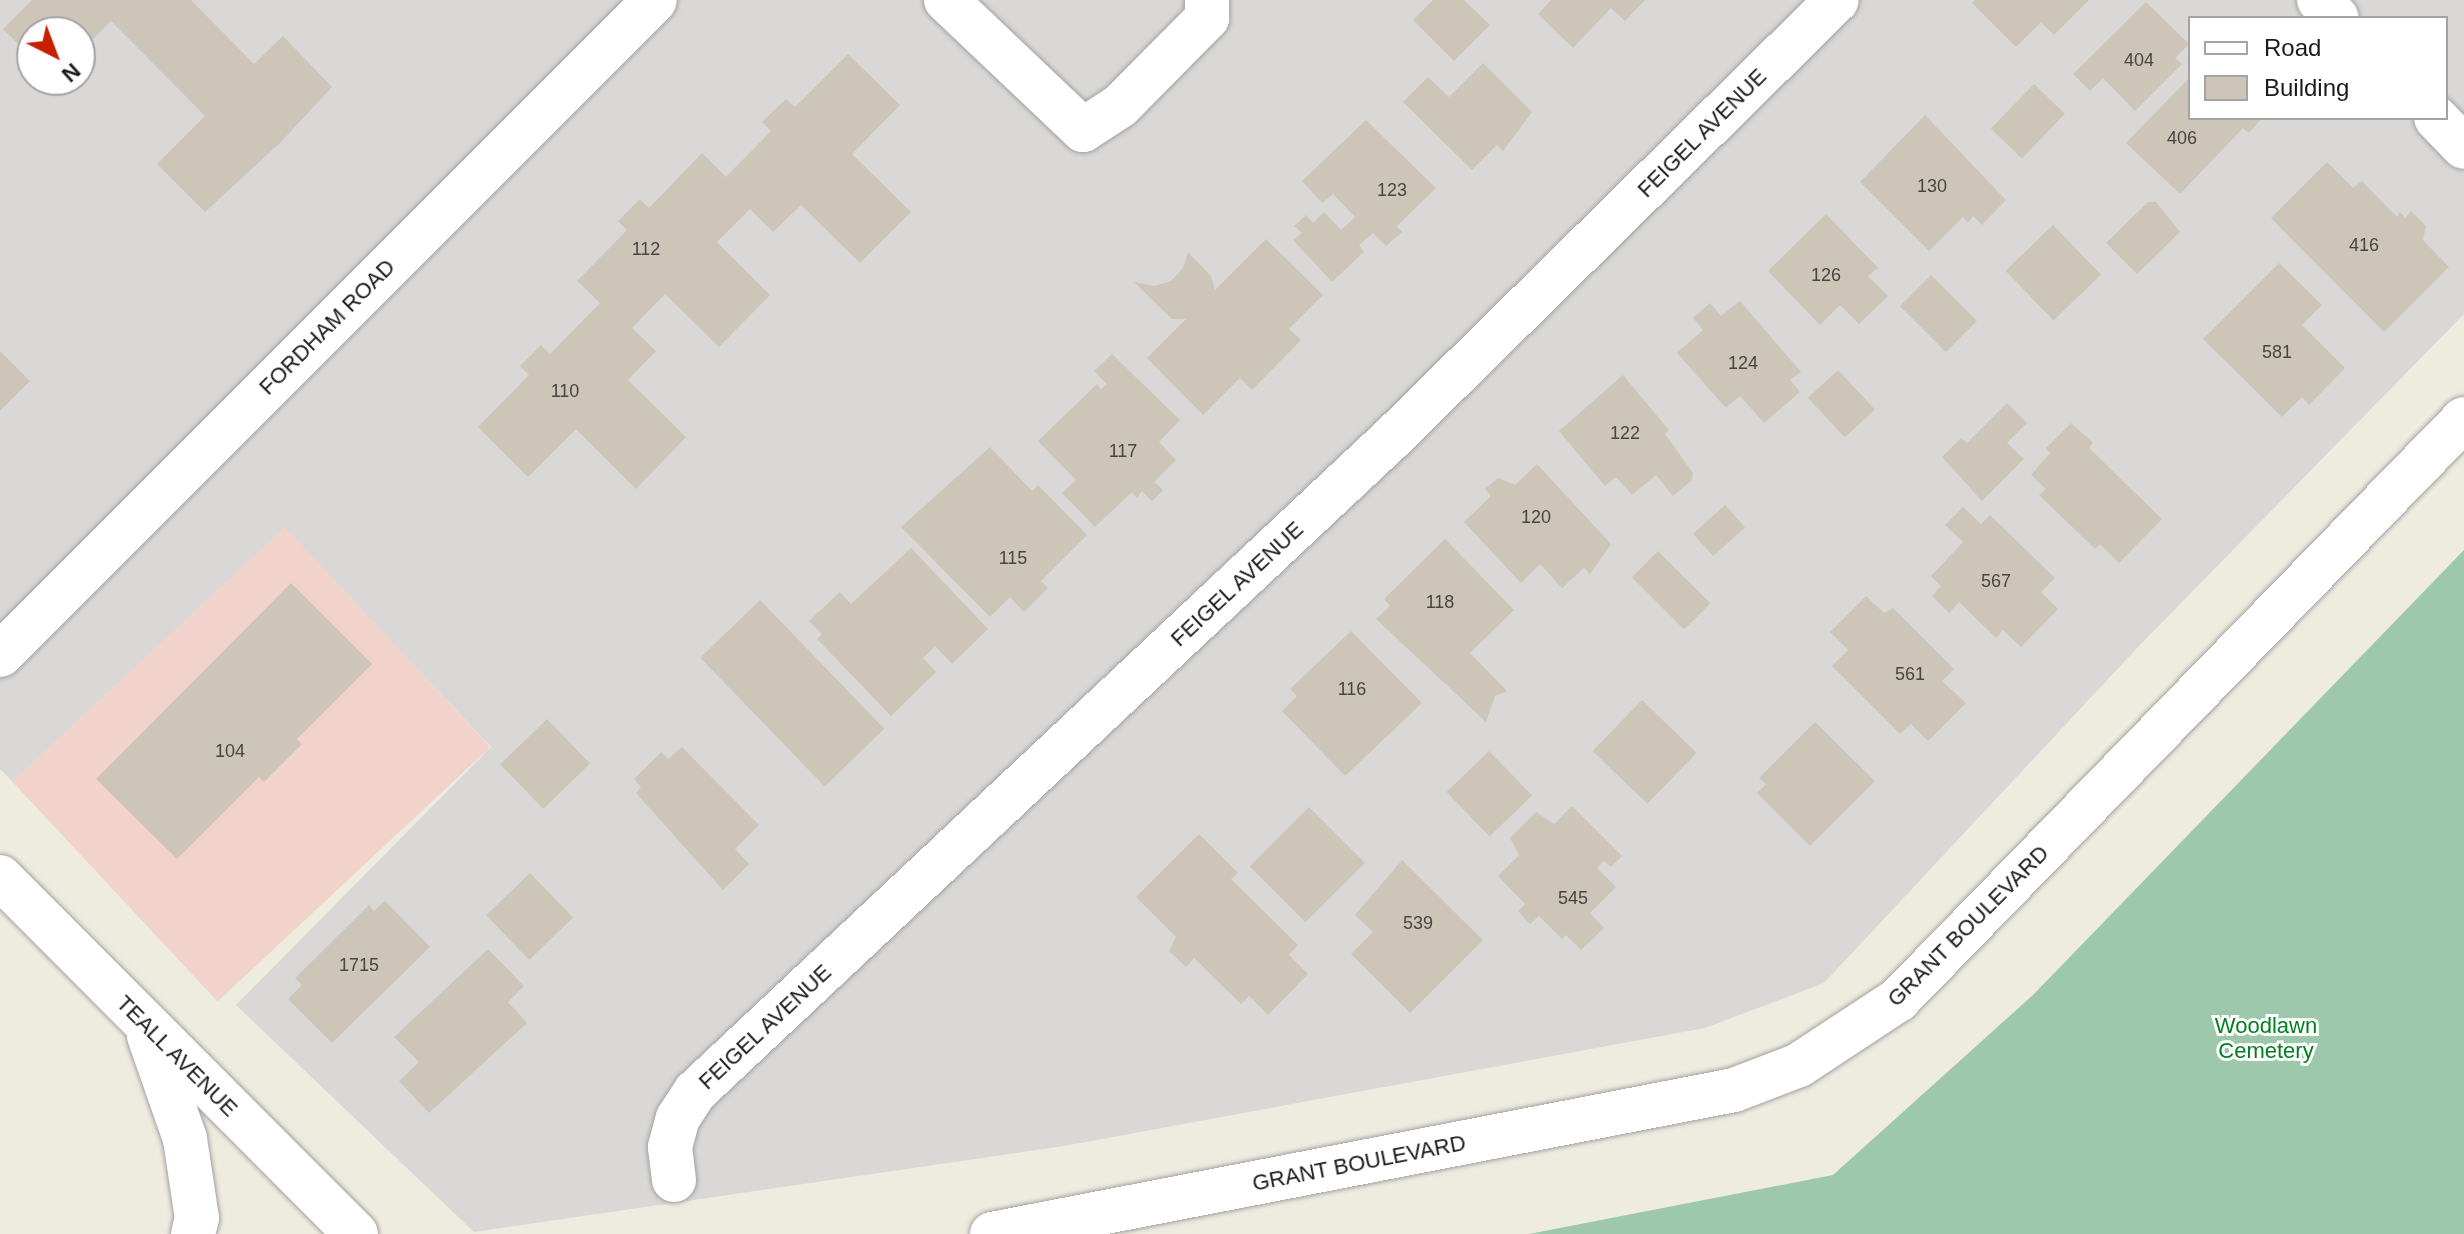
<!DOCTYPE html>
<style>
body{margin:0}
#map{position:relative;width:2464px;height:1234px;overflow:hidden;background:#eeebdf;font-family:Helvetica,sans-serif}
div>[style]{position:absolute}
.residential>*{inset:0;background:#d9d8d7}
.commercial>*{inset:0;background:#f1d3cb;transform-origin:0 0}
.cemetery>*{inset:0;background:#9ec8ab}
.building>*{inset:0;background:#cdc5b8;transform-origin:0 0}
.roads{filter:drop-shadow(0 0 2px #a2a2a2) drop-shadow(0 0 2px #a2a2a2)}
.minor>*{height:44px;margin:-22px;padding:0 22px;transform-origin:22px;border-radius:22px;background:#fff}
span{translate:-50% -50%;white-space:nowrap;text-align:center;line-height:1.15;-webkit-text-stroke:6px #fff;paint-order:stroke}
.number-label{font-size:18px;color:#484642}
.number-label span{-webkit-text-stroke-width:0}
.street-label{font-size:22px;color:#1b1b1b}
.park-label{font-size:22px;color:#027f21}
.legend{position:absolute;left:2188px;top:16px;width:260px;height:104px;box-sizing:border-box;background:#fff;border:2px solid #a4a4a4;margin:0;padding:10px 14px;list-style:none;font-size:24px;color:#1b1b1b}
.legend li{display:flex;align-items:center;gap:16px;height:40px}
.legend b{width:40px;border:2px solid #a4a4a4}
.north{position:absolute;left:16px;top:16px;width:80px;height:80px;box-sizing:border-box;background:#fff;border:2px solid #a4a4a4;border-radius:50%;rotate:138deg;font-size:22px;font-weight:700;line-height:32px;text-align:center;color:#1b1b1b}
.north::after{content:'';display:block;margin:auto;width:28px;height:36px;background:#c52000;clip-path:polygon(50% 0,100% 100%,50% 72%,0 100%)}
</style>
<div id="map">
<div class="residential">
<i style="clip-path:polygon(evenodd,0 0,2464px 0,2464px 314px,2138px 647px,1824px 983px,1705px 1028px,1064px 1146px,474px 1232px,236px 1005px,491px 747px,284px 528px,20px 789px,0 769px,0 0,2190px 18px,2446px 18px,2446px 118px,2190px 118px,2190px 18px,0 0,32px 32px,80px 32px,80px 80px,32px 80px,32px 32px)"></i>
</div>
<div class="commercial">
<i style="left:285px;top:527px;width:301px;height:373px;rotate:47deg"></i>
</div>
<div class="cemetery">
<i style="clip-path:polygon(2464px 550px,2464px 1234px,1529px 1234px,1833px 1175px,2033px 995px)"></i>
</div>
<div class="building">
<i style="clip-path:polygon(32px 0,191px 0,254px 64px,283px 36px,332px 87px,281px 142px,205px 212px,157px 164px,205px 116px,111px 21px,80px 52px,80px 32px,32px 32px,32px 58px,3px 29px)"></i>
<i style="clip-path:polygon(1433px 0,1464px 0,1490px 25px,1454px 61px,1413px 20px)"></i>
<i style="clip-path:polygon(1551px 0,1645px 0,1625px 21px,1611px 8px,1573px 48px,1538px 14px)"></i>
<i style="clip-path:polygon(1975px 0,2089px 0,2054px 35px,2041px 22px,2016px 47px,1972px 3px)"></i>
<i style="clip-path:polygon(2146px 2px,2189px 44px,2175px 58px,2182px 64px,2135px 111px,2103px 78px,2090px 91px,2073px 74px)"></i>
<i style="clip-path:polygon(848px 54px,900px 105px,852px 154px,911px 212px,860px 263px,801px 205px,773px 232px,750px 209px,717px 242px,770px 295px,719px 347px,665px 294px,632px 328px,656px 351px,628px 380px,686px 437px,636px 489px,576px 429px,528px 477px,478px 427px,529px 375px,520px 366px,541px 345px,550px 354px,600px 303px,577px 281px,627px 230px,618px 221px,640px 199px,649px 208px,702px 153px,726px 177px,771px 131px,762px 122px,786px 99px,795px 107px)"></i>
<i style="clip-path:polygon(1483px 63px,1532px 112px,1503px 151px,1497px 145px,1472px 170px,1403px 102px,1428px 77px,1449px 97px)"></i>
<i style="clip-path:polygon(2190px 77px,2190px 118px,2262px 118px,2249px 133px,2243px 128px,2180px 194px,2126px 143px)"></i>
<i style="left:2034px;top:84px;width:43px;height:62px;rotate:44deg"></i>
<i style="clip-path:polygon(1925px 115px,2006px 200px,1982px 225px,1973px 216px,1968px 223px,1963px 217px,1929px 251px,1860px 182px)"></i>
<i style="clip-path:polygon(1366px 120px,1436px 188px,1397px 226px,1402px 232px,1386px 246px,1373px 233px,1359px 245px,1364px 252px,1332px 282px,1293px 240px,1302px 233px,1294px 226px,1306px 215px,1313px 223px,1324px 212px,1341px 230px,1355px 217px,1333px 194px,1322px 203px,1302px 181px)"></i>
<i style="clip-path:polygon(2327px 162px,2353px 188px,2362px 181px,2397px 217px,2400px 212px,2405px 218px,2411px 211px,2426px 226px,2423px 240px,2449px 267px,2384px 332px,2271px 218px)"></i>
<i style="clip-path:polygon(2148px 202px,2156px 202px,2180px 232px,2137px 274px,2106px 243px)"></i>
<i style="clip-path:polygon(1826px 214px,1878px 268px,1868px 276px,1888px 296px,1859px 324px,1840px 305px,1820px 325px,1768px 271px)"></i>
<i style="left:2053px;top:225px;width:69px;height:66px;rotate:46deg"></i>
<i style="clip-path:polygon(1266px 239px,1323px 295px,1289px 329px,1301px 340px,1252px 390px,1240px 378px,1203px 415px,1147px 358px,1186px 319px,1172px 319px,1134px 282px,1155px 286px,1171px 281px,1183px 268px,1188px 252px,1211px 276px,1215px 290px)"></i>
<i style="clip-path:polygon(2279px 263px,2322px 305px,2302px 325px,2345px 368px,2309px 405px,2302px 397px,2282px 417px,2203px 339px)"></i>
<i style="left:1931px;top:275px;width:65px;height:44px;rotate:45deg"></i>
<i style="clip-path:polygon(1740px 301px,1801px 372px,1790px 380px,1800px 392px,1764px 423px,1740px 396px,1726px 408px,1677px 353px,1703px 330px,1693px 318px,1710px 303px,1721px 316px)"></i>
<i style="clip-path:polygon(0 351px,30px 381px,0 411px)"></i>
<i style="clip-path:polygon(1112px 354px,1180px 420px,1159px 442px,1176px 460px,1154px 482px,1163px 490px,1152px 501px,1142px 491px,1137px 498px,1132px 492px,1095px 527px,1062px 493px,1076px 480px,1038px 441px,1097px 384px,1101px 389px,1107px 384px,1094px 371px)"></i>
<i style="left:1838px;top:370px;width:54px;height:41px;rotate:47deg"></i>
<i style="clip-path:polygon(1623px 375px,1669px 430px,1665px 434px,1693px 473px,1692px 480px,1673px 496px,1656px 475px,1632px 495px,1616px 477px,1605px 486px,1559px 431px)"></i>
<i style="clip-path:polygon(2007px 403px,2027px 423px,2007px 443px,2024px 459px,1982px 501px,1942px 457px,1961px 438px,1967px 443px)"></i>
<i style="clip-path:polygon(2071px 423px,2093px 443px,2089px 448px,2162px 519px,2119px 563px,2100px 544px,2095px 549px,2039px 495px,2046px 489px,2031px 475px,2050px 453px,2046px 448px)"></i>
<i style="clip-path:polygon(990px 447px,1032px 491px,1038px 485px,1087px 535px,1041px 581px,1048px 588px,1024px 612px,1010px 597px,990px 617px,901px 527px)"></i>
<i style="clip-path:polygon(1537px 464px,1611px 544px,1590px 574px,1584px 568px,1562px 588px,1540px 564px,1521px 583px,1464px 522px,1491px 496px,1485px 489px,1498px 478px,1515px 485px)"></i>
<i style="left:1725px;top:505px;width:30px;height:43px;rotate:48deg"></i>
<i style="clip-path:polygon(1963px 507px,1981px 524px,1990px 515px,2055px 578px,2041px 592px,2058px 609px,2021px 647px,2003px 630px,1996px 638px,1959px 602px,1949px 613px,1932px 596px,1941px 586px,1931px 576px,1963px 542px,1945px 525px)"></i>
<i style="clip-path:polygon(1445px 539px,1514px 610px,1470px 653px,1507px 691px,1495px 696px,1486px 722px,1376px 619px,1390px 606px,1384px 599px)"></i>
<i style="clip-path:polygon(911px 548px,988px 629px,952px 664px,935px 646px,923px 658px,936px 672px,891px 716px,817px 639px,822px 634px,809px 621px,840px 592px,851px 604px)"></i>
<i style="left:1658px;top:551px;width:74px;height:37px;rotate:45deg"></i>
<i style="clip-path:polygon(291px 583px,372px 664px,297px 739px,302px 744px,264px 782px,259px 777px,177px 859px,96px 779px)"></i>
<i style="clip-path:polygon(1866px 596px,1884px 613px,1893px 608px,1954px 669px,1942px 681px,1966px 703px,1928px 741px,1911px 724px,1900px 734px,1832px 666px,1848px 650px,1830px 632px)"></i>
<i style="left:760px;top:600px;width:179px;height:83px;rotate:46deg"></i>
<i style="clip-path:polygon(1351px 631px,1422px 703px,1345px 776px,1282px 711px,1297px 696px,1290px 689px)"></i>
<i style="left:1642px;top:700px;width:76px;height:71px;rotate:44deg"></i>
<i style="left:547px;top:719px;width:62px;height:65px;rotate:46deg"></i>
<i style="clip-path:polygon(1815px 722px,1875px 781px,1810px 846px,1757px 793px,1766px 784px,1759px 778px)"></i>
<i style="clip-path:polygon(682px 747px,759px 825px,735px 849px,749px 864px,723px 890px,636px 793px,641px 787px,634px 779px,661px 752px,668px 759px)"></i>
<i style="left:1489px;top:751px;width:62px;height:59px;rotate:46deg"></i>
<i style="clip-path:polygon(1572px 806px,1622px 856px,1611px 867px,1604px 861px,1597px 868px,1616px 887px,1590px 913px,1604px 928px,1581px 950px,1566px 935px,1562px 939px,1539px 916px,1530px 924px,1518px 911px,1525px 904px,1498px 876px,1519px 855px,1510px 838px,1536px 812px,1554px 824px)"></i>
<i style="left:1309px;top:807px;width:79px;height:84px;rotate:45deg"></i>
<i style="clip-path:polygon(1199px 834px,1238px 873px,1231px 879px,1298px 945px,1289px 955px,1308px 974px,1268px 1015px,1249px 996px,1241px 1004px,1194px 958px,1186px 967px,1169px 951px,1176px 937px,1136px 897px)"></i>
<i style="clip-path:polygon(1402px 860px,1483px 940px,1410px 1013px,1351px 954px,1373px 932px,1355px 915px)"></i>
<i style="left:530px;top:873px;width:62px;height:61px;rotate:46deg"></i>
<i style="clip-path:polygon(385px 901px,430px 947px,332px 1043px,288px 999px,302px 985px,295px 978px,369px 905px,374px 911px)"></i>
<i style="clip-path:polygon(488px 949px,524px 986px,508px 1002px,527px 1023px,429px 1113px,399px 1081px,419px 1062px,394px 1037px)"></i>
</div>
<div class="roads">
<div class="minor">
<i style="left:946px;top:0;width:189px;rotate:43.5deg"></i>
<i style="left:1083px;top:130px;width:44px;rotate:-33deg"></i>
<i style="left:1120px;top:106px;width:124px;rotate:-45.3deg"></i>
<i style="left:1207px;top:18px;width:18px;rotate:-90deg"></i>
<i style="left:2319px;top:0;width:25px;rotate:45deg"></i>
<i style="left:2436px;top:118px;width:40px;rotate:46deg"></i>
<i style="left:0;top:655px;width:926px;rotate:-45deg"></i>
<i style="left:0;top:877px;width:504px;rotate:45.08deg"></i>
<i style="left:149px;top:1036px;width:109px;rotate:70.7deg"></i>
<i style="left:185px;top:1139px;width:80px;rotate:81.4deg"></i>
<i style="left:197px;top:1218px;width:16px;rotate:104deg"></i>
<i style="left:674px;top:1180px;width:33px;rotate:-97deg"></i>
<i style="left:670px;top:1147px;width:30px;rotate:-75deg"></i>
<i style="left:678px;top:1118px;width:31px;rotate:-57deg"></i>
<i style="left:695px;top:1092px;width:956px;rotate:-43.18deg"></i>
<i style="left:1392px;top:438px;width:624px;rotate:-44.55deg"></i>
<i style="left:992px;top:1234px;width:756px;rotate:-10.98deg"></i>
<i style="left:1734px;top:1090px;width:70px;rotate:-21deg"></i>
<i style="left:1799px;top:1065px;width:118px;rotate:-33.3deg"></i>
<i style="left:1898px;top:1000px;width:811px;rotate:-45.75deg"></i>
</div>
</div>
<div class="number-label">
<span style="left:2139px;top:60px">404</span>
<span style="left:2182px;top:138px">406</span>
<span style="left:1932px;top:186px">130</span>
<span style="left:1392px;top:190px">123</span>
<span style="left:2364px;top:245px">416</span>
<span style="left:646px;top:249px">112</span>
<span style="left:1826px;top:275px">126</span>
<span style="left:2277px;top:352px">581</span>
<span style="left:1743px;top:363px">124</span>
<span style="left:565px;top:391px">110</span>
<span style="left:1625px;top:433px">122</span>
<span style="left:1123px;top:451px">117</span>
<span style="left:1536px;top:517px">120</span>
<span style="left:1013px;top:558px">115</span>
<span style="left:1996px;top:581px">567</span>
<span style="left:1440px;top:602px">118</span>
<span style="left:1910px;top:674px">561</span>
<span style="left:1352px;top:689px">116</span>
<span style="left:230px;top:751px">104</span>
<span style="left:1573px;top:898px">545</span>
<span style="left:1418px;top:923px">539</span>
<span style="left:359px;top:965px">1715</span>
</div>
<div class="street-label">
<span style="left:1702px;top:133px;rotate:-45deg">FEIGEL AVENUE</span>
<span style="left:327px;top:327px;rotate:-45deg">FORDHAM ROAD</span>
<span style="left:1237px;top:584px;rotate:-43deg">FEIGEL AVENUE</span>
<span style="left:1968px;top:926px;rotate:-45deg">GRANT BOULEVARD</span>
<span style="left:765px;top:1027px;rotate:-43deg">FEIGEL AVENUE</span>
<span style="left:177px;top:1056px;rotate:45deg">TEALL AVENUE</span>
<span style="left:1359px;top:1163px;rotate:-11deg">GRANT BOULEVARD</span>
</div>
<div class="park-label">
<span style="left:2266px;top:1038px">Woodlawn<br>Cemetery</span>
</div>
<ul class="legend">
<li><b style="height:10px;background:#fff"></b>Road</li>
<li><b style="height:22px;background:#cdc5b8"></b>Building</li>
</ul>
<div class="north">N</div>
</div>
